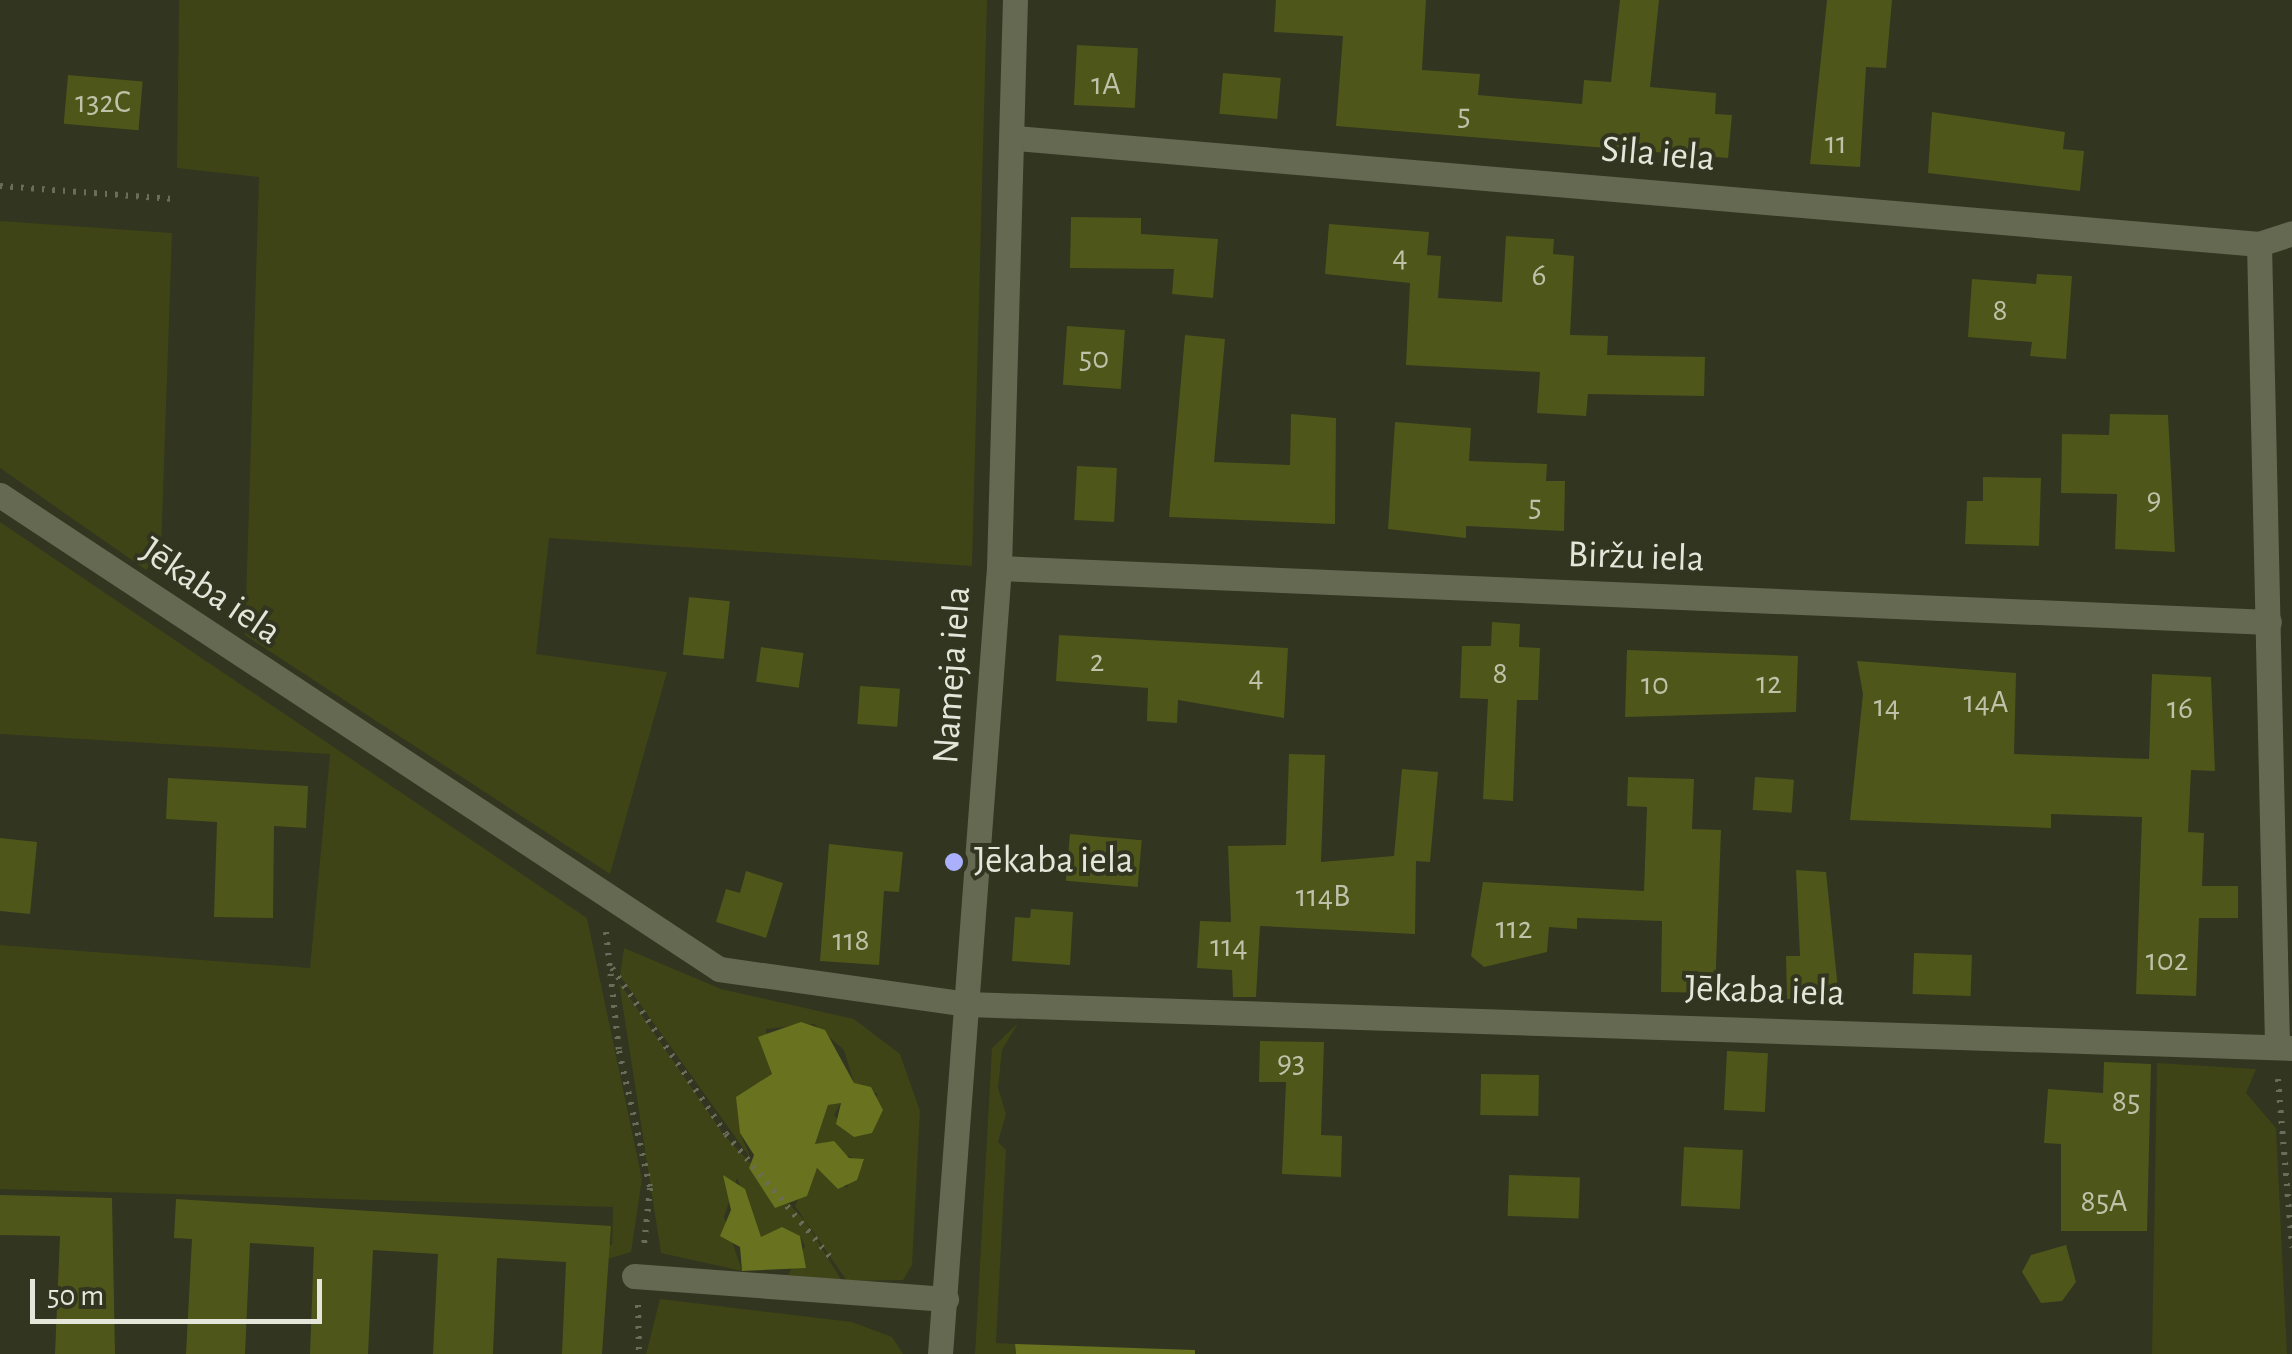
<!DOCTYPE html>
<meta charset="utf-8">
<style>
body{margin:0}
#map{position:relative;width:2292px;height:1354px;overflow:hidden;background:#323520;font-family:"Alegreya Sans",sans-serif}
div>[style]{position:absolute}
.green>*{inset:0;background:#3e4415}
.forest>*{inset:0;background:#68721f}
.building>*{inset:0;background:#4f5619;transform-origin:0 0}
.path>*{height:6px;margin-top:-3px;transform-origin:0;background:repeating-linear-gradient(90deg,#6a6d5a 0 2.5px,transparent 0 10.5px)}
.minor>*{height:25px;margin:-12.5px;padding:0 12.5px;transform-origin:12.5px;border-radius:12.5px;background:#656952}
.tertiary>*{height:25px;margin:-12.5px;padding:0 12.5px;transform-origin:12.5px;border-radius:12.5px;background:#656952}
.dots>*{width:28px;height:28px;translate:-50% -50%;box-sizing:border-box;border:5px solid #323520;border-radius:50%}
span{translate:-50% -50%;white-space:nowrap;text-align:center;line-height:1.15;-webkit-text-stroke:8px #323520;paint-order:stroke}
.number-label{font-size:32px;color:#bec2a9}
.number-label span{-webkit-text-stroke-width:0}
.street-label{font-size:38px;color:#e3e6d9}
.poi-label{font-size:38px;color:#e3e6d9}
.left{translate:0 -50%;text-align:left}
.scale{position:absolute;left:30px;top:1279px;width:292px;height:45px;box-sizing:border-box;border:5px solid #e3e6d9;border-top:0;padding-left:12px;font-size:30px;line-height:35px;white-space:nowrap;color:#e3e6d9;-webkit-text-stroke:8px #323520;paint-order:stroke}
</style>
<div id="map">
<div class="green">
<i style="clip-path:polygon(179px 0,987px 0,972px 566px,549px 538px,536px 654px,667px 672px,610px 874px,245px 635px,259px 177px,177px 168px)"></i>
<i style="clip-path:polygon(0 221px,172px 233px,161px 551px,146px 570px,0 468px)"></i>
<i style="clip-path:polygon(0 522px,587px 918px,642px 1179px,631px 1252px,601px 1261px,602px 1245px,612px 1245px,613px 1207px,0 1189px,0 945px,310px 968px,330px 754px,0 734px)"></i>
<i style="clip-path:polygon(624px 948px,721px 989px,854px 1019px,900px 1054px,920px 1111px,912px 1265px,903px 1280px,847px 1281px,795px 1206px,811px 1172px,825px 1166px,846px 1188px,864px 1162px,815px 1144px,828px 1105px,841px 1103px,834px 1115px,854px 1137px,878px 1094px,854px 1083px,844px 1050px,814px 1024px,766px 1029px,772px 1074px,740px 1133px,751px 1159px,620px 976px)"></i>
<i style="clip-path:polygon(619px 982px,724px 1135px,805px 1221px,842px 1281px,788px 1275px,805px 1246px,800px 1236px,761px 1238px,737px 1178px,724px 1217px,742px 1271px,661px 1253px)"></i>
<i style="clip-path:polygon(1018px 1023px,1002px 1050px,998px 1088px,1006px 1114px,998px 1142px,1006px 1150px,996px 1343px,1015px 1344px,1016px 1354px,975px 1354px,992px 1048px)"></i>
<i style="clip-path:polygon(2157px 1063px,2256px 1069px,2246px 1093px,2276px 1128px,2287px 1354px,2152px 1354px)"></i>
<i style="clip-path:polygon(660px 1299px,852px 1322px,892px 1337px,903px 1354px,646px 1354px)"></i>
</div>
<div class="forest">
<i style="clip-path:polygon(801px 1022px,825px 1030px,854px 1083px,871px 1087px,883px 1110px,872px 1133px,854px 1137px,836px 1124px,841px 1103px,828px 1105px,815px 1144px,834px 1141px,849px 1158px,864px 1159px,857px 1180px,838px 1189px,817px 1168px,807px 1196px,775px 1208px,749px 1168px,754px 1155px,740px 1133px,736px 1097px,772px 1074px,758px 1037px)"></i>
<i style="clip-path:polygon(723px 1175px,745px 1189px,761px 1237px,782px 1227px,800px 1236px,806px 1268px,742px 1271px,740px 1247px,720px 1236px,731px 1210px)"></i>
<i style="clip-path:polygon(1015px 1344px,1195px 1350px,1195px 1354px,1016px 1354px)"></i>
</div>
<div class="building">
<i style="clip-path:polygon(1276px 0,1426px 0,1422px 70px,1480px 74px,1478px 95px,1582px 104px,1584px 80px,1611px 82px,1620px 0,1659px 0,1650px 87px,1716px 93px,1715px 114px,1732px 115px,1728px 158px,1336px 126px,1343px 36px,1274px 32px)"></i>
<i style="clip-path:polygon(1827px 0,1892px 0,1886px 68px,1866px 67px,1860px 167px,1810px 164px)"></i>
<i style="left:1077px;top:45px;width:61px;height:60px;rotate:3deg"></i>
<i style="left:1223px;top:73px;width:58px;height:41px;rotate:5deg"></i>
<i style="left:68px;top:75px;width:75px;height:49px;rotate:5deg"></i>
<i style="clip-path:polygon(1932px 112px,2065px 132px,2063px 149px,2084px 151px,2080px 191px,1928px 173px)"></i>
<i style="clip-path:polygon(1071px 217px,1141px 218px,1141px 234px,1218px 239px,1213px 298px,1172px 294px,1174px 269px,1070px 268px)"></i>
<i style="clip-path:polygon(1329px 224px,1429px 232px,1427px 255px,1441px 256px,1438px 298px,1502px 302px,1506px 236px,1554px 239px,1553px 254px,1574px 256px,1570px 335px,1608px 336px,1607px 355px,1705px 357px,1704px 396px,1588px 394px,1586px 416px,1537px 413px,1540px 372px,1406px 365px,1410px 283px,1325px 274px)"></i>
<i style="clip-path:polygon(2037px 274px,2072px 276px,2066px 359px,2030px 356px,2032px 342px,1968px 337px,1972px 279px,2036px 284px)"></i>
<i style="left:1067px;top:326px;width:58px;height:59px;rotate:4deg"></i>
<i style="clip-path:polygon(1185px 335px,1225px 339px,1214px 462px,1290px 465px,1291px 414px,1336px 418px,1335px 524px,1169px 517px)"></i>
<i style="clip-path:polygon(2110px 414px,2168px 415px,2175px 552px,2115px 549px,2117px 494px,2061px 493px,2062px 434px,2109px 435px)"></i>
<i style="clip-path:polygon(1395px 422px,1471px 428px,1469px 461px,1547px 464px,1546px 481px,1565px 481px,1564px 531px,1466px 526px,1466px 538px,1388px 529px)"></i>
<i style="left:1077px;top:466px;width:40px;height:54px;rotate:3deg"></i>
<i style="clip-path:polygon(1983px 477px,2041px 478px,2039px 546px,1965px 544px,1967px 501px,1983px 501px)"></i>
<i style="left:689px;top:597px;width:41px;height:58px;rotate:6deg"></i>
<i style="clip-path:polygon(1492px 622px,1520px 624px,1519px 647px,1540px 648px,1538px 700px,1517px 700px,1513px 801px,1483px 799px,1488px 699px,1460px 698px,1462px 646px,1491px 646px)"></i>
<i style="clip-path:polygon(1059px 635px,1288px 648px,1284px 718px,1178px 700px,1177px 723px,1147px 721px,1148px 688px,1056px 681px)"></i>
<i style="left:761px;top:647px;width:43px;height:35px;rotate:8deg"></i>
<i style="clip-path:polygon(1627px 650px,1798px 656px,1796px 712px,1625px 717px)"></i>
<i style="clip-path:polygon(1857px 661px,2016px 673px,2014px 754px,2149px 759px,2152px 674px,2211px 677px,2215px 771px,2191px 770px,2188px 832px,2204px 833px,2202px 886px,2238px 886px,2238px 918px,2199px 918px,2196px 996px,2136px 994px,2142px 817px,2051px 814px,2051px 828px,1850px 820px,1863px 694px)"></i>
<i style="left:860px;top:686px;width:40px;height:38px;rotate:4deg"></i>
<i style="clip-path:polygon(1289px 754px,1325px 755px,1321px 862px,1394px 856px,1402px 769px,1438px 772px,1430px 862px,1416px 861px,1415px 934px,1260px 926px,1256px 997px,1233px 997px,1232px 970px,1197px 968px,1200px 921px,1231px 922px,1228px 846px,1286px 845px)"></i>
<i style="clip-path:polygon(1628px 777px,1694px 779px,1692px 829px,1721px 830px,1715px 993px,1661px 992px,1662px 921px,1577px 918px,1577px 929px,1549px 927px,1547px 952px,1484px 967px,1471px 956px,1483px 882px,1644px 891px,1647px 807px,1627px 806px)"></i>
<i style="left:1755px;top:777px;width:39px;height:33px;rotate:4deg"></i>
<i style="clip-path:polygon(168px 778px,308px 786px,306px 828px,274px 826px,273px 918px,214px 917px,217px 822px,166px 819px)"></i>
<i style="left:1070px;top:834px;width:72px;height:47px;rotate:5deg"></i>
<i style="clip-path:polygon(0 838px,37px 842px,30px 914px,0 911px)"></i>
<i style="clip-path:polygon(829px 844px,903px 852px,899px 892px,884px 891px,879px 965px,820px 961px)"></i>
<i style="clip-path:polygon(1796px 870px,1826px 872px,1839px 999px,1787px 999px,1786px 956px,1800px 956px)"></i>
<i style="clip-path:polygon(746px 871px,783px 883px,766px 938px,716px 922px,726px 889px,740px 893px)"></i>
<i style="clip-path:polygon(1031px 909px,1073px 912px,1070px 965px,1012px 961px,1015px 917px,1030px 918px)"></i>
<i style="left:1914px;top:953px;width:58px;height:41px;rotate:2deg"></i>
<i style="clip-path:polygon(1260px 1041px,1324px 1042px,1321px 1135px,1342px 1136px,1341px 1177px,1282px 1174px,1286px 1082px,1259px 1082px)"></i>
<i style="left:1727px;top:1051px;width:41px;height:59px;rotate:3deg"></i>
<i style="clip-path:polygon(2104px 1062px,2151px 1064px,2147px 1231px,2061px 1231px,2061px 1144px,2044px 1143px,2048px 1089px,2103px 1093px)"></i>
<i style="left:1481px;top:1074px;width:58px;height:41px;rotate:1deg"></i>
<i style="left:1684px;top:1147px;width:59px;height:59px;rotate:3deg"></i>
<i style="left:1509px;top:1175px;width:71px;height:41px;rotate:2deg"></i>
<i style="clip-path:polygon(0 1195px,112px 1198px,115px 1354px,55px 1354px,60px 1236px,0 1235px)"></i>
<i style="clip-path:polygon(176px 1199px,611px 1226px,602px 1354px,562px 1354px,566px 1262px,497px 1258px,493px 1354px,433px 1354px,438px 1254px,373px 1250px,368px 1354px,310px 1354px,314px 1247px,250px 1243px,245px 1354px,186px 1354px,192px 1239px,174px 1238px)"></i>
<i style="clip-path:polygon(2066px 1245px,2076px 1282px,2062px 1301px,2041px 1303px,2022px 1272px,2031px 1255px)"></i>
</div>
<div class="path">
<i style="left:0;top:186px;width:174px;rotate:4.3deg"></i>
<i style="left:606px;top:932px;width:120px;rotate:83.8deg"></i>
<i style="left:619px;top:1051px;width:140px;rotate:77.2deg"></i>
<i style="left:650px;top:1188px;width:57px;rotate:96deg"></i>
<i style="left:612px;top:968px;width:201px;rotate:55.5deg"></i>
<i style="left:726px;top:1134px;width:165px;rotate:49.7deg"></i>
<i style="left:2278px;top:1079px;width:169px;rotate:85.2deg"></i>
<i style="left:638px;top:1305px;width:49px;rotate:88.8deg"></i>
</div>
<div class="minor">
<i style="left:1015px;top:138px;width:1249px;rotate:4.87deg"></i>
<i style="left:2259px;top:244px;width:35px;rotate:-18deg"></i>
<i style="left:2259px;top:244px;width:802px;rotate:88.71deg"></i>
<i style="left:0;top:495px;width:861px;rotate:33.39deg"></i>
<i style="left:719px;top:969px;width:250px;rotate:8deg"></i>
<i style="left:967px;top:1004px;width:1326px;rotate:1.9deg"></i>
<i style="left:999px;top:568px;width:1271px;rotate:2.43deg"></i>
<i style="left:634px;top:1276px;width:313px;rotate:4.2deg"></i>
</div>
<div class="tertiary">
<i style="left:940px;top:1354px;width:788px;rotate:-85.71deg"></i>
<i style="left:999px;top:568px;width:568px;rotate:-88.39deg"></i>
</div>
<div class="dots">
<i style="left:954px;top:862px;background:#aab0fb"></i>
</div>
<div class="number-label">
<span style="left:1106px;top:84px">1A</span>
<span style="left:103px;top:102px">132C</span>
<span style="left:1464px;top:115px">5</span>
<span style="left:1836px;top:143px">11</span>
<span style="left:1400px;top:256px">4</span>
<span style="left:1539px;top:275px">6</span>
<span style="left:2000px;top:310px">8</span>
<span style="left:1094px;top:358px">50</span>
<span style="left:2154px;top:499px">9</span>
<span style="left:1535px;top:506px">5</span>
<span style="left:1097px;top:661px">2</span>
<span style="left:1500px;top:673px">8</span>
<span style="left:1256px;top:676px">4</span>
<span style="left:1769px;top:683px">12</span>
<span style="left:1655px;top:684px">10</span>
<span style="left:1986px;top:702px">14A</span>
<span style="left:1887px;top:706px">14</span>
<span style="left:2180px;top:708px">16</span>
<span style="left:1323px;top:896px">114B</span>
<span style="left:1514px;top:928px">112</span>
<span style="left:851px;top:940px">118</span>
<span style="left:1229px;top:946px">114</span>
<span style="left:2167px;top:960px">102</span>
<span style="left:1291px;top:1062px">93</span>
<span style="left:2126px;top:1101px">85</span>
<span style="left:2104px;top:1201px">85A</span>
</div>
<div class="street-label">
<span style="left:1658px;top:155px;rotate:5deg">Sila iela</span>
<span style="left:1636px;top:558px;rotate:2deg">Biržu iela</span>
<span style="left:210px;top:592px;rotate:34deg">Jēkaba iela</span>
<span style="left:953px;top:675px;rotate:-86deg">Nameja iela</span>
<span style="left:1765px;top:992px;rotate:2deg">Jēkaba iela</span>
</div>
<div class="poi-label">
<span class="left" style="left:974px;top:862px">Jēkaba iela</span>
</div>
<div class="scale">50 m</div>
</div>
